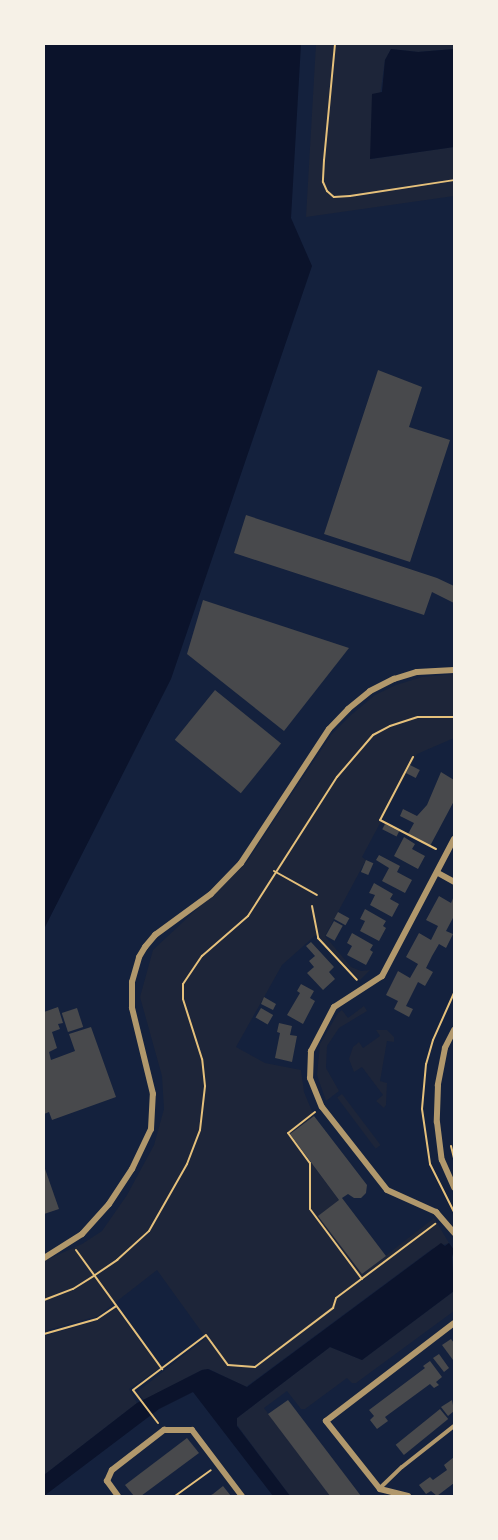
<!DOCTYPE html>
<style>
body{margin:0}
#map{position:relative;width:498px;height:1540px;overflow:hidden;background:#14213d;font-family:Inter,sans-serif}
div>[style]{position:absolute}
.green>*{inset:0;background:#1d2539;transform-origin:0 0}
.water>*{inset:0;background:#0b132b}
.building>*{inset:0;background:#48494c;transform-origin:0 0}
.path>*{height:2px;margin:-1px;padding:0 1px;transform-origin:1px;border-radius:1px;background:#e5c07b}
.service>*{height:4px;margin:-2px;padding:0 2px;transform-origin:2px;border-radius:2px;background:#b1986c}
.minor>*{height:6px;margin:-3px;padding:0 3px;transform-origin:3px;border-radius:3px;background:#b1986c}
span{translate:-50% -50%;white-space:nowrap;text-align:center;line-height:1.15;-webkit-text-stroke:5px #f6f1e7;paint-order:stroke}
.frame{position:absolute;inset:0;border:45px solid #f6f1e7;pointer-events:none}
</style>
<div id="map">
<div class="green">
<i style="clip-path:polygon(316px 44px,454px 44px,454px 49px,418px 52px,391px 49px,385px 60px,371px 159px,454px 147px,454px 196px,306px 217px)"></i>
<i style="clip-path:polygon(454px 674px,454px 738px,417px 754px,362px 857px,366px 860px,325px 936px,351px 967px,361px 971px,370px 970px,360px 980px,321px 940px,318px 933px,282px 965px,236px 1047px,265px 1063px,301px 1070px,304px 1092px,314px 1116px,290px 1134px,339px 1200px,362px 1274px,434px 1218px,449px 1243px,432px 1249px,246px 1387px,209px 1369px,202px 1370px,144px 1400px,137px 1392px,206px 1338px,157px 1270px,98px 1316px,44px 1331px,44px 1261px,82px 1244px,102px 1231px,127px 1195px,154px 1145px,164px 1109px,162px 1076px,140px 997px,153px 950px,246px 863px,331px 735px,351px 715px,375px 695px,396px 685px,422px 677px)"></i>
<i style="clip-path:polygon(364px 1006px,367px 1011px,339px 1028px,327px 1046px,326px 1068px,339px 1091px,326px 1101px,317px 1075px,320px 1044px,338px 1013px,342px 1010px,348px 1018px)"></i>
<i style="clip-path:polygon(376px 1030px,387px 1030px,394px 1037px,394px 1042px,387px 1041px,380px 1081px,387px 1083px,386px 1105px,384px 1108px,376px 1101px,383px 1095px,362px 1067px,354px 1072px,349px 1059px,353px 1047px,359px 1042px,363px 1048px,380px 1036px)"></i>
<i style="left:342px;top:1094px;width:64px;height:6px;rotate:53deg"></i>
<i style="clip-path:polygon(454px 1291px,454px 1311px,356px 1383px,352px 1383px,347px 1378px,305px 1409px,301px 1409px,287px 1391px,264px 1408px,330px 1496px,290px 1496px,237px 1425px,237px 1418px,330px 1347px,362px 1360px)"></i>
<i style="clip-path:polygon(116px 1308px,160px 1368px,129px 1389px,137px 1403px,44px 1475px,44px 1336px,95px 1321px)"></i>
</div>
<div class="water">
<i style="clip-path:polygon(44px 44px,301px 44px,291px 218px,312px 266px,171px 679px,44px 929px)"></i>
<i style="clip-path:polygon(391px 49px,418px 52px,454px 49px,454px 147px,370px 159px,372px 94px,382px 92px,385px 60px)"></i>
<i style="clip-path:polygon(441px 1243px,445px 1246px,449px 1243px,454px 1250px,452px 1257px,454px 1291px,362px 1360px,330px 1347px,237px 1418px,237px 1426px,290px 1496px,273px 1496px,193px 1392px,159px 1409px,44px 1496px,44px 1475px,137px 1403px,202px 1370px,208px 1369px,247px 1387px)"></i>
</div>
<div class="building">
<i style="clip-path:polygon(378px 370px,422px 387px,409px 427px,450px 440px,410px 562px,324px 534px)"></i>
<i style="clip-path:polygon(246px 515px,437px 578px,454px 586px,454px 603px,432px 592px,424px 615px,234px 553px)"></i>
<i style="clip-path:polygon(203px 600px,349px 648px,284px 731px,187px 654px)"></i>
<i style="left:215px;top:690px;width:85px;height:64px;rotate:39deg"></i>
<i style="left:410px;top:765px;width:11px;height:9px;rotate:27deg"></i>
<i style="clip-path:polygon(441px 772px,454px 780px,454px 801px,430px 846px,408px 834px,414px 823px,400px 816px,403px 809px,417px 816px,427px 805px)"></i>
<i style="left:385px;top:824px;width:16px;height:6px;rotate:27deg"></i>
<i style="clip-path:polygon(404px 837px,415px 844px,412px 849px,425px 856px,418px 869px,394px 856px)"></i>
<i style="clip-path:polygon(379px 855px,400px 866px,397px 872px,412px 880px,405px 893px,382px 881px,389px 868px,376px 860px)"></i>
<i style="left:366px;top:860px;width:8px;height:13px;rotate:23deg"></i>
<i style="clip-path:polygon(374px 883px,393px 894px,390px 899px,399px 904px,392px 917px,370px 905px,375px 895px,369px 893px)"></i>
<i style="clip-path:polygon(439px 896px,451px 903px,454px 896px,454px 916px,446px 931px,453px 934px,446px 948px,439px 944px,432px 956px,426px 968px,433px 972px,425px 986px,418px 982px,406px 1006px,413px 1009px,409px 1017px,394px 1009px,398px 1001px,386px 995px,398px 971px,410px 978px,418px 964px,406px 957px,419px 933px,431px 940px,438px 926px,426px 920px)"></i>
<i style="clip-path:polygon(365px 909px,386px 921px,383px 926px,386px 928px,379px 941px,360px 931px,365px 921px,360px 919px)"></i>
<i style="left:338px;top:912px;width:13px;height:8px;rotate:29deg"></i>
<i style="left:334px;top:921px;width:10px;height:17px;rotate:29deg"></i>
<i style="clip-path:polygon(352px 933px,373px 945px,370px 950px,373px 952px,366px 965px,347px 955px,352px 946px,347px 943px)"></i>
<i style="clip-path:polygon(311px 942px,334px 967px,329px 972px,335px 979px,323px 990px,307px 973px,314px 967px,309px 961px,315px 956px,306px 946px)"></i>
<i style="clip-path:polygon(301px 984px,314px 991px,310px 998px,315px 1001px,303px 1024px,287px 1015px,300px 993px,297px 991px)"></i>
<i style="clip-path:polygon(264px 997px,276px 1004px,273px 1010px,261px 1004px)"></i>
<i style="clip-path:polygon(58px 1007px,63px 1023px,58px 1024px,60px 1029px,52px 1032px,57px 1048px,49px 1052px,51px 1060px,75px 1051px,69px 1034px,91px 1027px,116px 1097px,52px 1120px,49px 1112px,44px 1114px,44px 1012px)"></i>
<i style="left:77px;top:1008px;width:20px;height:16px;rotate:72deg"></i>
<i style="left:261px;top:1008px;width:14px;height:11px;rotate:30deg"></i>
<i style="clip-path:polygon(279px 1023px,292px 1026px,290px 1035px,297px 1036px,292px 1062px,275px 1058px,280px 1033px,277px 1032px)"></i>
<i style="clip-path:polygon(314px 1116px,367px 1185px,366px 1193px,361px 1198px,354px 1198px,348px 1194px,342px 1198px,386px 1256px,362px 1274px,318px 1216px,339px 1200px,290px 1134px)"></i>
<i style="clip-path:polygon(44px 1166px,59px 1209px,44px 1214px)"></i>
<i style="clip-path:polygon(451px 1339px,454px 1343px,453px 1360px,442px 1345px)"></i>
<i style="clip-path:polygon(439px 1354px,449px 1368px,444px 1372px,433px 1358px)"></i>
<i style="clip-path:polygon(430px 1361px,442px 1377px,436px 1382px,439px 1385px,434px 1388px,430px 1384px,385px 1417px,388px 1421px,377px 1429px,370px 1420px,374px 1416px,369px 1410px,425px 1368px,423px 1366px)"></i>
<i style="clip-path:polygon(288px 1400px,361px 1496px,330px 1496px,268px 1414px)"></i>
<i style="clip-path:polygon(452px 1400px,454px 1411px,448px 1416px,441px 1407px)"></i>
<i style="left:440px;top:1409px;width:13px;height:57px;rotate:51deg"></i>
<i style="clip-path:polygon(187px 1438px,199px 1453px,141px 1496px,134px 1496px,125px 1485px)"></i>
<i style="clip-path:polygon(454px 1457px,454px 1483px,437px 1496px,431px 1491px,426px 1494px,419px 1485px,430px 1477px,433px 1480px,447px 1470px,444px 1465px)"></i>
<i style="clip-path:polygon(223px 1486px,231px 1496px,209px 1496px,213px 1494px)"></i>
</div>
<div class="path">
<i style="left:335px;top:44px;width:117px;rotate:95.4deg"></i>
<i style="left:324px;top:160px;width:22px;rotate:93deg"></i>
<i style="left:323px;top:182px;width:10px;rotate:66deg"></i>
<i style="left:327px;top:191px;width:9px;rotate:41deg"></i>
<i style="left:334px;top:197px;width:16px;rotate:-4deg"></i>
<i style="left:350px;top:196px;width:105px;rotate:-8.7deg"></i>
<i style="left:413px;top:757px;width:71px;rotate:117.6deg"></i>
<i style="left:380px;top:820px;width:63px;rotate:27.4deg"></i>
<i style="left:274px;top:871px;width:49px;rotate:29.2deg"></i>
<i style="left:312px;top:906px;width:33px;rotate:79deg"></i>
<i style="left:318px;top:938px;width:57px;rotate:47.1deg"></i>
<i style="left:454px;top:993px;width:51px;rotate:114.1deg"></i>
<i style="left:433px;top:1040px;width:25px;rotate:106deg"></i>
<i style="left:426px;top:1064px;width:45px;rotate:95.1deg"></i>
<i style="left:422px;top:1109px;width:56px;rotate:81.7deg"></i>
<i style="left:430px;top:1164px;width:54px;rotate:63.4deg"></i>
<i style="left:315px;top:1112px;width:34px;rotate:142deg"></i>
<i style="left:288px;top:1133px;width:37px;rotate:54deg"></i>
<i style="left:310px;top:1163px;width:46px;rotate:90deg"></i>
<i style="left:310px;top:1209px;width:87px;rotate:53.4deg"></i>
<i style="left:451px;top:1146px;width:12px;rotate:76deg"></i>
<i style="left:76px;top:1250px;width:147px;rotate:54.1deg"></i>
<i style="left:44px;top:1300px;width:31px;rotate:-21deg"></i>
<i style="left:73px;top:1289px;width:26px;rotate:-32deg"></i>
<i style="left:95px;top:1275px;width:27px;rotate:-34deg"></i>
<i style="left:117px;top:1260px;width:43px;rotate:-42.2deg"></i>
<i style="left:149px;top:1231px;width:77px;rotate:-60.4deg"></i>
<i style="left:187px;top:1164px;width:36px;rotate:-69deg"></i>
<i style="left:200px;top:1130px;width:44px;rotate:-83.5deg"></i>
<i style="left:205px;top:1086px;width:27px;rotate:-96deg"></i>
<i style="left:202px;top:1059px;width:63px;rotate:-107.6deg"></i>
<i style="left:183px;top:999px;width:15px;rotate:-90deg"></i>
<i style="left:183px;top:984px;width:34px;rotate:-56deg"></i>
<i style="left:202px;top:956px;width:61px;rotate:-41deg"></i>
<i style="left:248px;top:916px;width:165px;rotate:-57.4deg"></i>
<i style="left:337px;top:777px;width:55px;rotate:-49.4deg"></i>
<i style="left:373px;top:735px;width:19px;rotate:-28deg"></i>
<i style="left:390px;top:726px;width:29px;rotate:-18deg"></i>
<i style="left:418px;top:717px;width:36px"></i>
<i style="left:44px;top:1334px;width:55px;rotate:-15.8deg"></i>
<i style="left:97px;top:1319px;width:23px;rotate:-34deg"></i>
<i style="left:158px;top:1423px;width:41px;rotate:-127.1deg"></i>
<i style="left:133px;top:1390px;width:91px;rotate:-37deg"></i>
<i style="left:206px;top:1335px;width:37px;rotate:54deg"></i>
<i style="left:228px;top:1365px;width:27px;rotate:4deg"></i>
<i style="left:255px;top:1367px;width:98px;rotate:-37.1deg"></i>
<i style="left:333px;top:1308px;width:10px;rotate:-73deg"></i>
<i style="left:336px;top:1298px;width:124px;rotate:-36.8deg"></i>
<i style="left:175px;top:1496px;width:44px;rotate:-35.8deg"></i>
</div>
<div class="service">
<i style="left:380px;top:1488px;width:30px;rotate:-44deg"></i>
<i style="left:402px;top:1467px;width:66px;rotate:-38.3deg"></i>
</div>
<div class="minor">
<i style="left:454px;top:839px;width:155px;rotate:117.7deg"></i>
<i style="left:382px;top:976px;width:57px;rotate:147.1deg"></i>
<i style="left:334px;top:1007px;width:50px;rotate:117.6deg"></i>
<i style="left:311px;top:1051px;width:27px;rotate:92deg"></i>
<i style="left:310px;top:1078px;width:31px;rotate:68deg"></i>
<i style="left:322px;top:1107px;width:105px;rotate:51.9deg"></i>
<i style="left:387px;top:1190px;width:54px;rotate:24.2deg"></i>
<i style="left:436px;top:1212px;width:28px;rotate:49deg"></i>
<i style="left:438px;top:873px;width:18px;rotate:29deg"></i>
<i style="left:454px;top:1030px;width:20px;rotate:117deg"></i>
<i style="left:445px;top:1048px;width:38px;rotate:101deg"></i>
<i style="left:438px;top:1085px;width:37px;rotate:92deg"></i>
<i style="left:437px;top:1122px;width:38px;rotate:83deg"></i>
<i style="left:442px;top:1160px;width:30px;rotate:66deg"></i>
<i style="left:44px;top:1258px;width:45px;rotate:-32.3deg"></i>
<i style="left:82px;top:1234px;width:40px;rotate:-48deg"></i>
<i style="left:109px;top:1204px;width:42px;rotate:-56.7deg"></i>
<i style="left:132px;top:1169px;width:44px;rotate:-64.6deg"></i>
<i style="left:151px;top:1129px;width:35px;rotate:-87deg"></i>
<i style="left:153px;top:1094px;width:89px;rotate:-103.7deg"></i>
<i style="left:132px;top:1008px;width:26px;rotate:-90deg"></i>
<i style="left:132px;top:982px;width:26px;rotate:-74deg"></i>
<i style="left:139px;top:957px;width:12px;rotate:-59deg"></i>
<i style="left:145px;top:947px;width:16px;rotate:-50deg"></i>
<i style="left:155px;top:935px;width:69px;rotate:-36.2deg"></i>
<i style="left:211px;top:894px;width:43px;rotate:-45.9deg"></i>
<i style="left:241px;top:863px;width:160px;rotate:-56.7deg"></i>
<i style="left:329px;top:729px;width:28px;rotate:-46deg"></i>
<i style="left:348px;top:709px;width:28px;rotate:-39deg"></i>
<i style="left:370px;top:691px;width:27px;rotate:-27deg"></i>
<i style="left:394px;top:679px;width:24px;rotate:-17deg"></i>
<i style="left:417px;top:672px;width:37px;rotate:-3deg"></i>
<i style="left:118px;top:1496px;width:19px;rotate:-126deg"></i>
<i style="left:107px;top:1481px;width:12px;rotate:-66deg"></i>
<i style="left:112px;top:1470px;width:66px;rotate:-37.6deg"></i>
<i style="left:164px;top:1430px;width:28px"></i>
<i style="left:192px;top:1430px;width:83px;rotate:52.9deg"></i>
<i style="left:408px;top:1496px;width:29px;rotate:-166deg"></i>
<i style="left:380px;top:1489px;width:87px;rotate:-128.5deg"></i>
<i style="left:326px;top:1421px;width:161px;rotate:-37.4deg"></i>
</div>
<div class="frame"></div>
</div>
